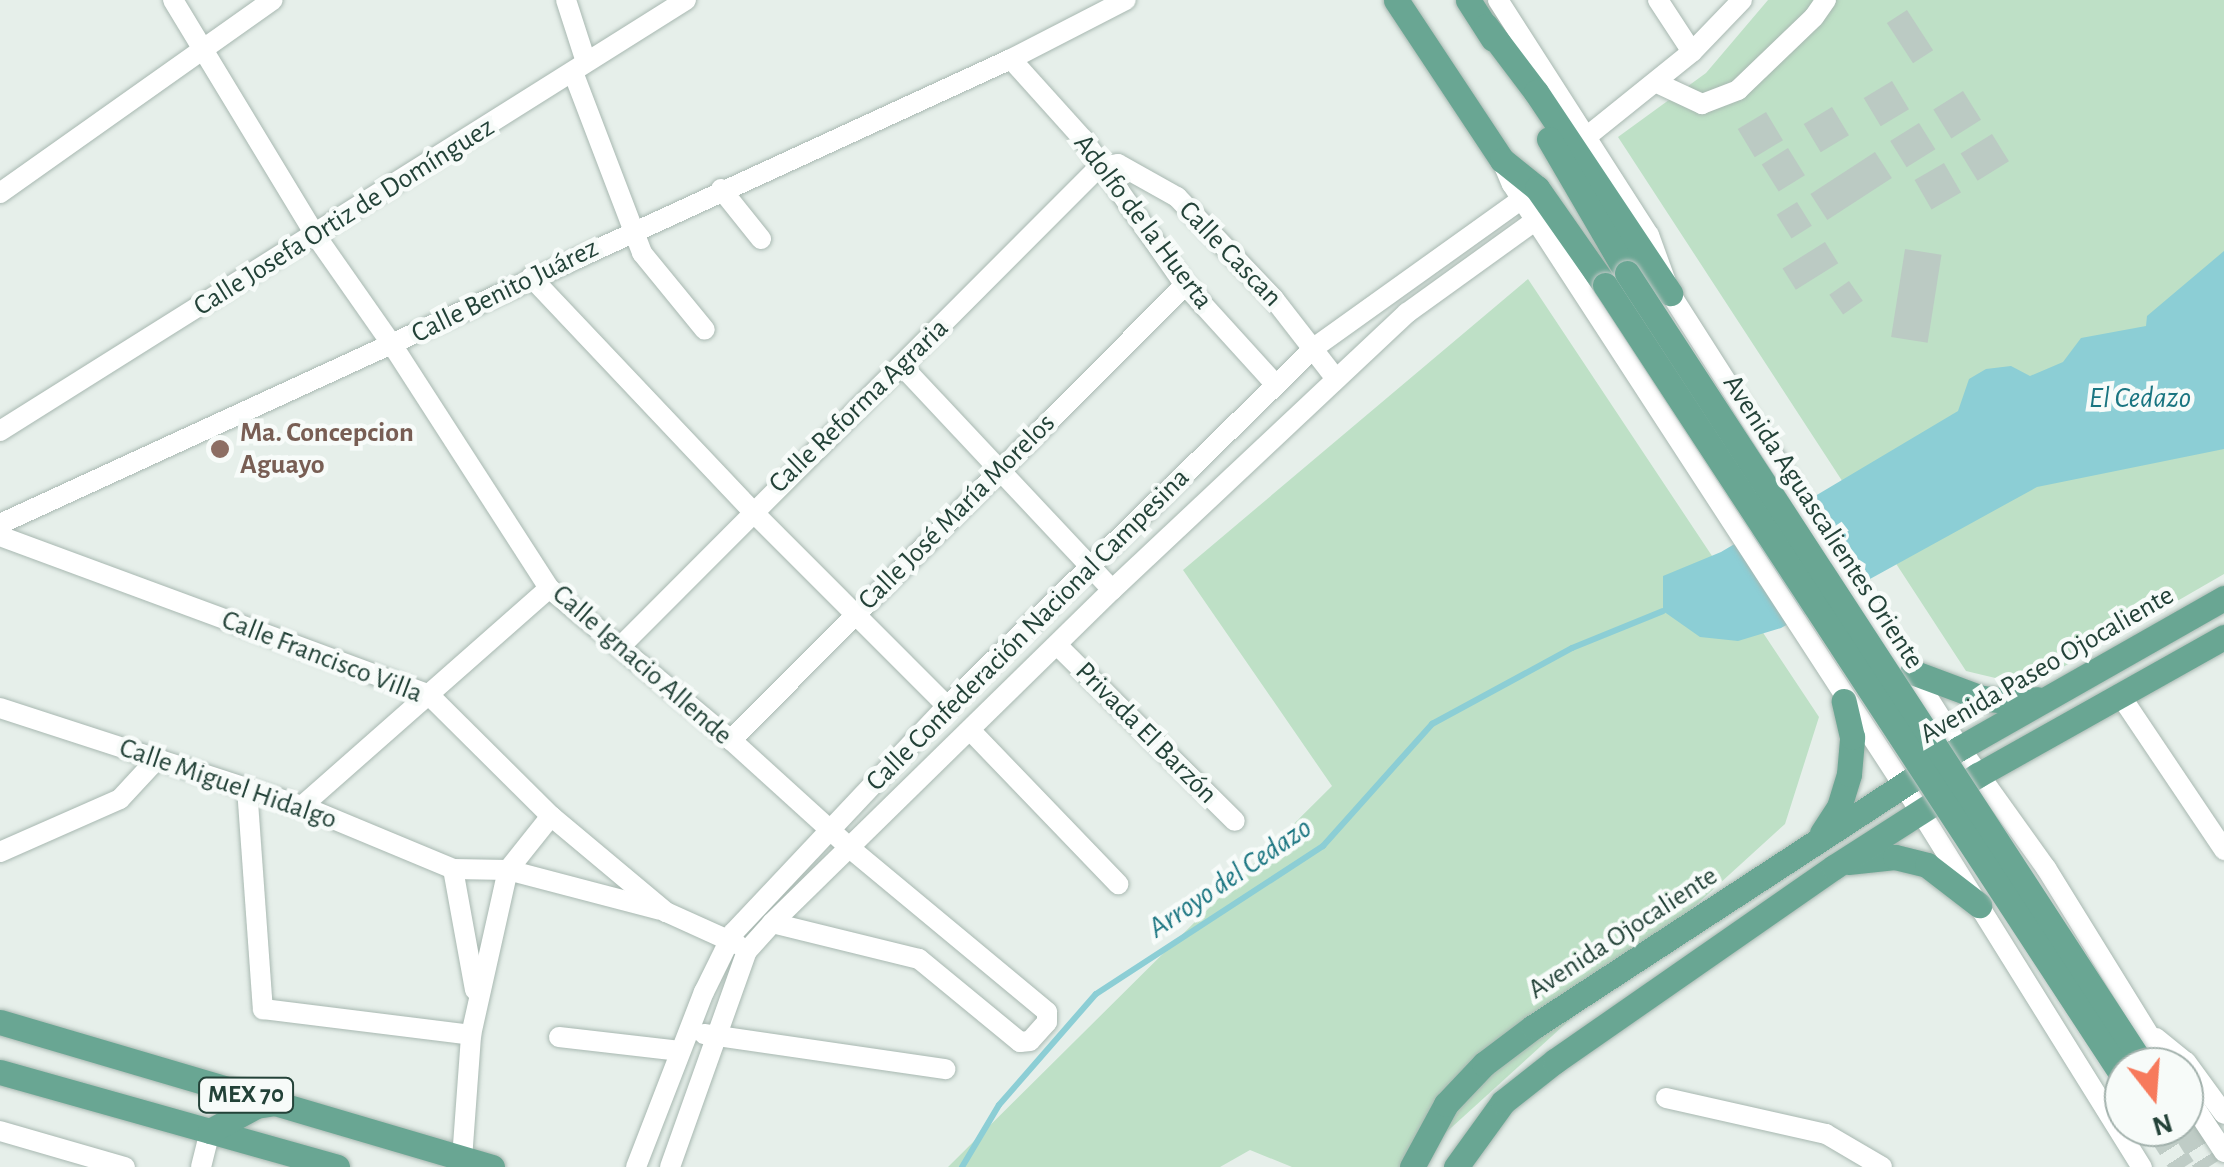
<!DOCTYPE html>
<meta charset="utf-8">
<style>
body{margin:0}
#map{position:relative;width:2224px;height:1167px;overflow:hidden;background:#e6efea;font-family:"Alegreya Sans",sans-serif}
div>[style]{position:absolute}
.green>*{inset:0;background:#bee0c6}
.water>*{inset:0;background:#8cced5}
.stream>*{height:6px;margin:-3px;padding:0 3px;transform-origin:3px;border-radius:3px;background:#8cced5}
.building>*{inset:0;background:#bbcac3;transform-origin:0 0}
.major-tunnel>*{height:25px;margin-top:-12.5px;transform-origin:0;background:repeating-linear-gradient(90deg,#bfccc6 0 25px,transparent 0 37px)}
.roads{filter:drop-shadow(0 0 2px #a8b8b1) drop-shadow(0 0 2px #a8b8b1)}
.minor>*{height:20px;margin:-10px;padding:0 10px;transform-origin:10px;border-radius:10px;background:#fff}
.major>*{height:25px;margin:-12.5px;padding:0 12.5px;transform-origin:12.5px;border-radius:12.5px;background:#69a693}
.bridges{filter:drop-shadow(0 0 2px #c1cac7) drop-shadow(0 0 2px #c1cac7)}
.major-bridge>*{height:25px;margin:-12.5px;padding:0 12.5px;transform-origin:12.5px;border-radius:12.5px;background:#69a693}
.dots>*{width:28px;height:28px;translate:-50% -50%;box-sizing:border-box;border:5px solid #f7fbf9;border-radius:50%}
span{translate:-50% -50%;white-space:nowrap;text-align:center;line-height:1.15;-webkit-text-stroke:9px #f7fbf9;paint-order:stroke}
.shield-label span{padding:2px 8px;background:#f7fbf9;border:2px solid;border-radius:8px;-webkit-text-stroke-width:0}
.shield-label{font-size:25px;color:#234238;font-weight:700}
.street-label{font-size:28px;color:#234238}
.education-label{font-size:28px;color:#785e54;font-weight:700}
.left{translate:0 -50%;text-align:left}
.water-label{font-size:30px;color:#1a7581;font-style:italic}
.north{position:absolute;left:2104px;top:1047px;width:100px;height:100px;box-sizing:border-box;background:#f7fbf9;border:2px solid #a2b1ac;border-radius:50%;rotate:163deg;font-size:28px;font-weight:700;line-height:40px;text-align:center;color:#234238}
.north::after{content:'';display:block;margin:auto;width:35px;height:45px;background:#f77a5c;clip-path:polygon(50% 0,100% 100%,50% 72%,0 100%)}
</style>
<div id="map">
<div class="green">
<i style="clip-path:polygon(1768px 0,2224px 0,2224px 574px,2063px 667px,2008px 681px,1966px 671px,1618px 137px,1706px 73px)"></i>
<i style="clip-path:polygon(1528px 279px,1819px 717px,1785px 824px,1408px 1167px,1292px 1167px,1250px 1150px,1220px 1167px,948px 1167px,1332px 786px,1183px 570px)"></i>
</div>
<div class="water">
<i style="clip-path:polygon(2224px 251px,2224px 449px,2037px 487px,1781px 628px,1738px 641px,1700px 637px,1663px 611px,1663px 576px,1721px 552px,1958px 411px,1969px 379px,1986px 369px,2011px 366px,2030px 376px,2063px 362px,2081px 338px,2146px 326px,2147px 316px)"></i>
</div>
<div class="stream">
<i style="left:962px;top:1167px;width:72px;rotate:-59.2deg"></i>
<i style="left:999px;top:1105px;width:147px;rotate:-48.9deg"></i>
<i style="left:1096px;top:994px;width:271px;rotate:-33.1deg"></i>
<i style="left:1323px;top:846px;width:164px;rotate:-48.2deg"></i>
<i style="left:1432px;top:724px;width:159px;rotate:-28.5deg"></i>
<i style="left:1572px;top:648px;width:98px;rotate:-22.1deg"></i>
</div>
<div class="building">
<i style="left:1907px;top:10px;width:48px;height:24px;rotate:57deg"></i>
<i style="left:1892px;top:81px;width:33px;height:33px;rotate:59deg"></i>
<i style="left:1963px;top:91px;width:34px;height:35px;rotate:58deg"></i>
<i style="left:1832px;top:107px;width:33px;height:33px;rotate:59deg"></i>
<i style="left:1766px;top:112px;width:33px;height:33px;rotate:59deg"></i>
<i style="left:1919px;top:123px;width:31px;height:34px;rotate:58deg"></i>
<i style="left:1992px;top:134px;width:32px;height:37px;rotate:58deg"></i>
<i style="left:1788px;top:148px;width:32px;height:31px;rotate:58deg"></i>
<i style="left:1875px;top:152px;width:31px;height:77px;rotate:57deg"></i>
<i style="left:1944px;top:163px;width:34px;height:34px;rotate:60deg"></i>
<i style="left:1797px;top:202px;width:28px;height:24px;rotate:58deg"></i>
<i style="left:1825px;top:242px;width:25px;height:50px;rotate:58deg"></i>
<i style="left:1905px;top:249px;width:37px;height:89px;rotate:9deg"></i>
<i style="left:1849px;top:281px;width:24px;height:24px;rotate:55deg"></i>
</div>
<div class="major-tunnel">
<i style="left:2157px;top:1127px;width:48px;rotate:57deg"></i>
<i style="left:2183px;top:1127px;width:47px;rotate:58deg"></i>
</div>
<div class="roads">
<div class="minor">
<i style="left:173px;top:0;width:276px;rotate:58.8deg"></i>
<i style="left:316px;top:236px;width:134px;rotate:55deg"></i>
<i style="left:393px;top:346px;width:288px;rotate:57.2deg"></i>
<i style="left:549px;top:588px;width:237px;rotate:39.9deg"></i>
<i style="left:731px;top:740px;width:162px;rotate:42.2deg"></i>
<i style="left:851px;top:849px;width:255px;rotate:39.7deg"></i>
<i style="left:1047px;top:1012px;width:10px;rotate:90deg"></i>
<i style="left:1047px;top:1022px;width:25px;rotate:132deg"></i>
<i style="left:1030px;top:1041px;width:10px;rotate:174deg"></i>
<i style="left:1020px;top:1042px;width:131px;rotate:-140.6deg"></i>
<i style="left:919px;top:959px;width:151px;rotate:-166.2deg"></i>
<i style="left:566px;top:0;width:65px;rotate:72.1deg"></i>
<i style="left:1498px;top:0;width:279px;rotate:57.3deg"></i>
<i style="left:1649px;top:235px;width:62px;rotate:70.1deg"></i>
<i style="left:1670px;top:293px;width:540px;rotate:57.49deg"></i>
<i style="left:1960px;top:748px;width:148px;rotate:54.4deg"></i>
<i style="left:2046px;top:868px;width:234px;rotate:58.3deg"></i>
<i style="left:1658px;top:0;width:62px;rotate:56.8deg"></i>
<i style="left:1011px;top:59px;width:108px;rotate:48deg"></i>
<i style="left:1083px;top:139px;width:178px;rotate:55.1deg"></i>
<i style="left:1185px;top:285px;width:134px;rotate:47.7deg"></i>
<i style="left:573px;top:72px;width:194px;rotate:69.1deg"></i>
<i style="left:642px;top:253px;width:99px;rotate:50.7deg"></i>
<i style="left:1657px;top:83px;width:50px;rotate:25deg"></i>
<i style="left:1702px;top:104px;width:39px;rotate:-21deg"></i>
<i style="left:1738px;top:90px;width:105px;rotate:-43.8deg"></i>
<i style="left:1814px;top:17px;width:21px;rotate:-55deg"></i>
<i style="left:1585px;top:138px;width:137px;rotate:-38.8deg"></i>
<i style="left:1692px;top:52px;width:72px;rotate:-46.1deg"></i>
<i style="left:1502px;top:161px;width:25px;rotate:67deg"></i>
<i style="left:1512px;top:184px;width:748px;rotate:56.95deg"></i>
<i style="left:1920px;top:811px;width:420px;rotate:58.1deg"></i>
<i style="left:721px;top:189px;width:64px;rotate:51.3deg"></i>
<i style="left:0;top:193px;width:334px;rotate:-35.3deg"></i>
<i style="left:531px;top:277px;width:322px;rotate:46.6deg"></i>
<i style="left:752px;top:511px;width:276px;rotate:45deg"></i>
<i style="left:902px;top:366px;width:307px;rotate:46.8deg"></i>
<i style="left:0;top:431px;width:810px;rotate:-32.14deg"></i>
<i style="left:0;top:524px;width:1113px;rotate:-24.7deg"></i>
<i style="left:1011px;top:59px;width:129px;rotate:-27.2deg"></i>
<i style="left:0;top:536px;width:456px;rotate:20.3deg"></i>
<i style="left:428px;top:694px;width:173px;rotate:44.8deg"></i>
<i style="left:551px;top:816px;width:150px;rotate:39.9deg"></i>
<i style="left:666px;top:912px;width:78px;rotate:24.3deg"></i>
<i style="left:1057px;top:645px;width:250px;rotate:44.7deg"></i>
<i style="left:621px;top:646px;width:677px;rotate:-45.06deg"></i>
<i style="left:1099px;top:167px;width:19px;rotate:-9deg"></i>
<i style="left:1118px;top:164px;width:68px;rotate:29.2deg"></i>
<i style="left:1177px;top:197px;width:141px;rotate:46.4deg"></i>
<i style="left:1274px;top:299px;width:101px;rotate:52.2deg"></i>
<i style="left:2120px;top:695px;width:187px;rotate:56.1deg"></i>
<i style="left:0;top:708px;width:318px;rotate:18deg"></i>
<i style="left:302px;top:806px;width:164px;rotate:22.6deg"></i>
<i style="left:453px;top:869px;width:55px;rotate:1deg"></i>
<i style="left:508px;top:870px;width:157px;rotate:14.7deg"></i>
<i style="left:970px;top:730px;width:214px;rotate:46.1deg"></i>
<i style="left:731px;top:740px;width:643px;rotate:-45.06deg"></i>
<i style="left:247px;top:788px;width:222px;rotate:85.9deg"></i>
<i style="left:263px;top:1009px;width:210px;rotate:7.1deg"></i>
<i style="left:302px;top:806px;width:329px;rotate:-41.4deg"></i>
<i style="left:0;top:852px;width:131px;rotate:-23.8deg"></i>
<i style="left:120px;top:799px;width:56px;rotate:-47.2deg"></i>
<i style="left:453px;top:869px;width:123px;rotate:79.7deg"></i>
<i style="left:704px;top:1034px;width:244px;rotate:8.3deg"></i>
<i style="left:559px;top:1037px;width:122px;rotate:6.6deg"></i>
<i style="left:2156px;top:1038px;width:38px;rotate:39deg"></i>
<i style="left:2186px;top:1062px;width:64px;rotate:53.8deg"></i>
<i style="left:2184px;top:1091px;width:73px;rotate:56.7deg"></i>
<i style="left:1666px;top:1098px;width:164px;rotate:12.7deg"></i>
<i style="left:1826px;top:1134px;width:65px;rotate:30.5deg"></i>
<i style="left:0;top:1131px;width:130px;rotate:16.1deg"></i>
<i style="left:462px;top:1159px;width:124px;rotate:-85.8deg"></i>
<i style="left:471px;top:1035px;width:169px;rotate:-77.4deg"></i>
<i style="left:508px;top:870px;width:69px;rotate:-51.5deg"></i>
<i style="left:201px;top:1167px;width:37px;rotate:-76deg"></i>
<i style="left:636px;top:1167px;width:188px;rotate:-68.8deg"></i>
<i style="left:704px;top:992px;width:66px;rotate:-63.8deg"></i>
<i style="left:733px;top:933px;width:312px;rotate:-46.7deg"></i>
<i style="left:947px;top:706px;width:514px;rotate:-44.29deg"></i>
<i style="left:1315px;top:347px;width:273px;rotate:-35.6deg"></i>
<i style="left:670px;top:1167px;width:229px;rotate:-70.4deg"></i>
<i style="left:747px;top:951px;width:38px;rotate:-48deg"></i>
<i style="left:772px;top:923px;width:476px;rotate:-44.4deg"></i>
<i style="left:1112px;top:590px;width:405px;rotate:-43.2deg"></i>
<i style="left:1407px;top:313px;width:178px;rotate:-35.8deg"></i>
</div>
<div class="major">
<i style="left:1396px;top:0;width:192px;rotate:56.5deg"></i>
<i style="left:1502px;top:160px;width:45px;rotate:38.7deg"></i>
<i style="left:1537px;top:188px;width:118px;rotate:55deg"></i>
<i style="left:1468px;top:0;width:46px;rotate:57.3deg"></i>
<i style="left:1486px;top:26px;width:83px;rotate:52.9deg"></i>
<i style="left:1536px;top:92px;width:242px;rotate:56.3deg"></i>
<i style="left:1549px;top:139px;width:155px;rotate:59.8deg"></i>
<i style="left:1912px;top:672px;width:75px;rotate:20.4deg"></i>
<i style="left:1982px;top:698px;width:33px;rotate:7deg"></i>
<i style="left:2015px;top:702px;width:23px;rotate:-7deg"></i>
<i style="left:1822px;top:833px;width:31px;rotate:-57deg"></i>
<i style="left:1839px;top:807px;width:34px;rotate:-73deg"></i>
<i style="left:1849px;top:774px;width:37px;rotate:-85deg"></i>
<i style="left:1852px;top:737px;width:37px;rotate:-103deg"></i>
<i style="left:1848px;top:862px;width:47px;rotate:-6.1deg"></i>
<i style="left:1895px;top:857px;width:33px;rotate:14deg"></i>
<i style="left:1927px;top:865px;width:66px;rotate:37.6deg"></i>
<i style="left:0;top:1022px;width:513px;rotate:16.42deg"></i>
<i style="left:0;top:1072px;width:350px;rotate:15.7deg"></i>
<i style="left:210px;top:1131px;width:52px;rotate:-28.5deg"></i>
<i style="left:256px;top:1106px;width:20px;rotate:-9deg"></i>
<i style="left:1412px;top:1167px;width:72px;rotate:-61.6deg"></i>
<i style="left:1446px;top:1104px;width:55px;rotate:-46.5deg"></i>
<i style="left:1484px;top:1064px;width:61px;rotate:-37.1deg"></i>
<i style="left:1533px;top:1027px;width:510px;rotate:-33.16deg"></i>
<i style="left:1960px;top:748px;width:304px;rotate:-29.6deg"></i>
<i style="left:1456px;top:1167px;width:80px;rotate:-54.1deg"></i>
<i style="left:1503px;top:1102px;width:66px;rotate:-38.3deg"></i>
<i style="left:1555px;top:1061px;width:340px;rotate:-34.8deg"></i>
<i style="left:1834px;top:867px;width:171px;rotate:-32.6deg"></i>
<i style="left:1978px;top:775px;width:282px;rotate:-29.3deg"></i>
</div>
</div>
<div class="bridges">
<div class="major-bridge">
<i style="left:1627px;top:273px;width:947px;rotate:56.93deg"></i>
<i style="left:1605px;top:285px;width:948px;rotate:56.8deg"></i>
</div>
</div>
<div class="dots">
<i style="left:220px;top:449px;background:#8d6e63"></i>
</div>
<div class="shield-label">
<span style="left:246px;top:1095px">MEX 70</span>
</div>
<div class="street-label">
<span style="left:344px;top:217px;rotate:-32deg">Calle Josefa Ortiz de Domínguez</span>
<span style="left:1143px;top:222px;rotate:53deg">Adolfo de la Huerta</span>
<span style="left:1230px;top:254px;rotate:46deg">Calle Cascan</span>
<span style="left:505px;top:291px;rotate:-26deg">Calle Benito Juárez</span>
<span style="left:859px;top:406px;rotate:-44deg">Calle Reforma Agraria</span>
<span style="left:957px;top:512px;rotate:-45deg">Calle José María Morelos</span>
<span style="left:1823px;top:522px;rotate:57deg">Avenida Aguascalientes Oriente</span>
<span style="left:1028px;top:630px;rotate:-45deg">Calle Confederación Nacional Campesina</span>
<span style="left:322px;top:657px;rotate:21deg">Calle Francisco Villa</span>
<span style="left:642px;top:665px;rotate:41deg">Calle Ignacio Allende</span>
<span style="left:2047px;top:665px;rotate:-30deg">Avenida Paseo Ojocaliente</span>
<span style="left:1146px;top:733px;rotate:45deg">Privada El Barzón</span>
<span style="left:228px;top:784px;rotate:19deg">Calle Miguel Hidalgo</span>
<span style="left:1623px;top:933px;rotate:-33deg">Avenida Ojocaliente</span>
</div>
<div class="education-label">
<span class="left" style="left:240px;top:449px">Ma. Concepcion<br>Aguayo</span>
</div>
<div class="water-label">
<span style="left:2140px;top:398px">El Cedazo</span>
<span style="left:1230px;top:878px;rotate:-34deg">Arroyo del Cedazo</span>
</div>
<div class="north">N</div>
</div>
